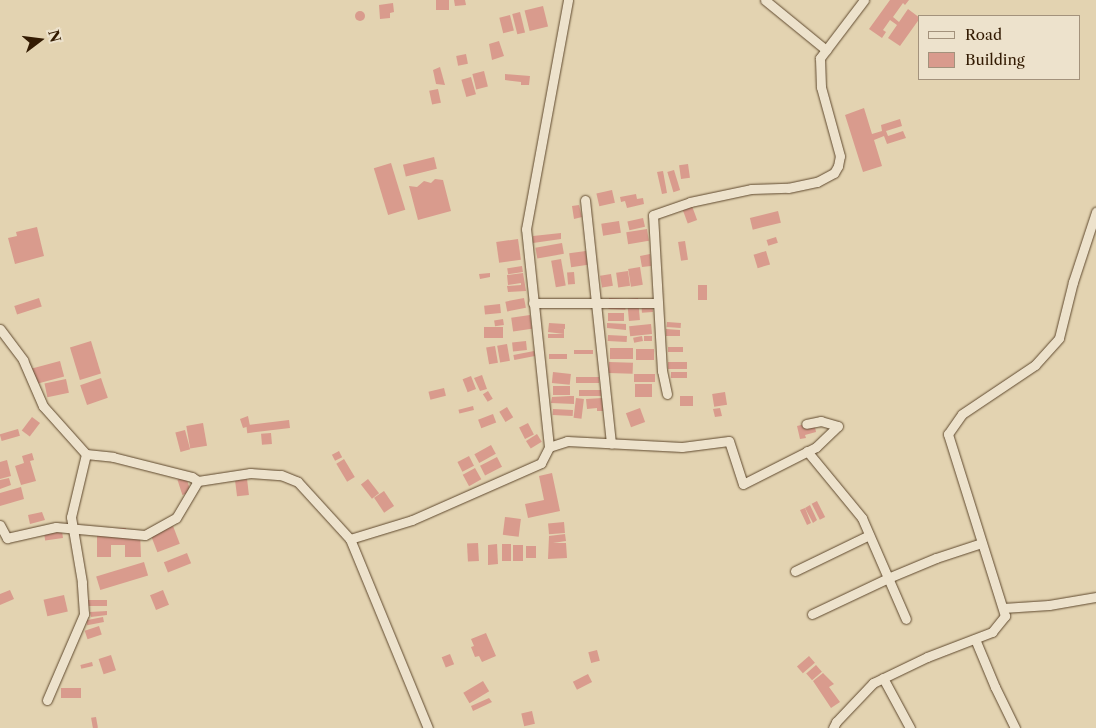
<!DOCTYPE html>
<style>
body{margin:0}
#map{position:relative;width:1096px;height:728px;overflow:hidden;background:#e3d3b1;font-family:"Libre Caslon Text",serif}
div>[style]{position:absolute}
.building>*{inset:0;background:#d99b8d;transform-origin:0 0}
.round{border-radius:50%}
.roads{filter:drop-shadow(0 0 1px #5f492e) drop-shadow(0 0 1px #5f492e)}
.minor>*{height:9px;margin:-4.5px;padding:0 4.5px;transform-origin:4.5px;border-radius:4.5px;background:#ede2cc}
span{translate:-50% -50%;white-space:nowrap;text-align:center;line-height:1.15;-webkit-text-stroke:4px #ede2cc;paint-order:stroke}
.legend{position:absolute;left:918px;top:15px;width:162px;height:65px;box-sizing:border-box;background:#ede2cc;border:1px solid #a3927c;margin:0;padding:6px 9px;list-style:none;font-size:15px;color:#331b03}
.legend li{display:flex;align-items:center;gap:10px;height:25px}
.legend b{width:25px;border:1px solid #a3927c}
.north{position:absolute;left:15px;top:15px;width:50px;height:50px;-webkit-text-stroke:4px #ede2cc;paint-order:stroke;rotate:75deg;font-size:14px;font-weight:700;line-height:20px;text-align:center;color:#331b03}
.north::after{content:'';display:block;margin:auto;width:18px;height:22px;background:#331b03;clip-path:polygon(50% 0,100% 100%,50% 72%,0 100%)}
</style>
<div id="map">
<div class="building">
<i style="left:436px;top:0;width:13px;height:10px"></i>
<i style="clip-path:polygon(454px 0,465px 0,466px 5px,455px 6px)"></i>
<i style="clip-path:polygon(890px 0,909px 0,905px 5px,903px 3px,893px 17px,899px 22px,908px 9px,920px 18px,900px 46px,888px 38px,897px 25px,890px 20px,883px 30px,886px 32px,882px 38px,869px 29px)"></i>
<i style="clip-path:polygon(393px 3px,394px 12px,390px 13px,390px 18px,380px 19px,379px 5px)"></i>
<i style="left:543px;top:6px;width:21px;height:19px;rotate:76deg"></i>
<i class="round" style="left:355px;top:11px;width:10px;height:10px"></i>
<i style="left:520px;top:12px;width:21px;height:8px;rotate:76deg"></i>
<i style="left:510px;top:15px;width:16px;height:11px;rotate:76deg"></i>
<i style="clip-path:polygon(499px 41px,504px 56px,492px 60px,489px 44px)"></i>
<i style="left:466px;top:54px;width:10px;height:10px;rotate:79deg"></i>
<i style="clip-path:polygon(440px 67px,445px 85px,436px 84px,433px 70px)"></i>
<i style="left:484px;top:71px;width:16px;height:12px;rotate:76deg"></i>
<i style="clip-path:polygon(505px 74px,530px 76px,529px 85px,521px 85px,521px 82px,505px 80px)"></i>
<i style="left:471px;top:77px;width:18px;height:10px;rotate:74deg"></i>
<i style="left:438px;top:89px;width:14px;height:9px;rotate:78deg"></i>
<i style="clip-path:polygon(864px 108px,872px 134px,882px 131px,881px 125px,900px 119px,902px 126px,886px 131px,888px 136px,903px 131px,906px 138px,887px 144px,884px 136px,874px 140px,882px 166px,863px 172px,845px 115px)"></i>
<i style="left:434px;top:157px;width:12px;height:32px;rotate:76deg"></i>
<i style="left:391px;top:163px;width:49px;height:18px;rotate:73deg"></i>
<i style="left:688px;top:164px;width:14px;height:9px;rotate:82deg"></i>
<i style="left:674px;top:170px;width:21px;height:7px;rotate:73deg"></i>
<i style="clip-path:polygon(663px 171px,667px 193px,662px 194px,657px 172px)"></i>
<i style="clip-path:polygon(435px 179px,443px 180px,451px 211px,418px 220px,409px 186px,417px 187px,424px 181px,431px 183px)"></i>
<i style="left:612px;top:190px;width:13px;height:16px;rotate:77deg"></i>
<i style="clip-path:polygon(636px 194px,637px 199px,643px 198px,644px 204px,627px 208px,625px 201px,621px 202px,620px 197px)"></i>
<i style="clip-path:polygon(579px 205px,582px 217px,574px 219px,572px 206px)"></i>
<i style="left:692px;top:206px;width:15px;height:10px;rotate:70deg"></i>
<i style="left:778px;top:211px;width:12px;height:29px;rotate:76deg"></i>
<i style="left:643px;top:218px;width:9px;height:16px;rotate:77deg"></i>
<i style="left:619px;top:221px;width:12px;height:18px;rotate:81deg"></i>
<i style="clip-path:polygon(37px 227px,44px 256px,15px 264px,8px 238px,17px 236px,16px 232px)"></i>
<i style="left:647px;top:229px;width:12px;height:21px;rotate:81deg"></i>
<i style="clip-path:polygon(561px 233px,561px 239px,533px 243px,533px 236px)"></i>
<i style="left:776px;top:237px;width:6px;height:10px;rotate:72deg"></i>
<i style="left:518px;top:239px;width:21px;height:22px;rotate:82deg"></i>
<i style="left:685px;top:241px;width:19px;height:7px;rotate:81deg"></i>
<i style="left:562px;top:243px;width:11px;height:27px;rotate:80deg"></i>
<i style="left:586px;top:251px;width:14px;height:17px;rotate:82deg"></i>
<i style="left:766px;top:251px;width:14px;height:13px;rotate:73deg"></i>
<i style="clip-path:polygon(650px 254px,651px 266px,642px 267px,640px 256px)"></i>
<i style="left:561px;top:259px;width:27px;height:10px;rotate:80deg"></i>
<i style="left:522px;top:266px;width:6px;height:15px;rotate:81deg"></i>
<i style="left:640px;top:267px;width:18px;height:12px;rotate:81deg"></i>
<i style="left:628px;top:271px;width:15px;height:12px;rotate:82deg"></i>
<i style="left:574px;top:272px;width:12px;height:7px;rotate:85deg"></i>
<i style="clip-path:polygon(490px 273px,490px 277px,480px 279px,479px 274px)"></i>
<i style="clip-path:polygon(523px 273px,526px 291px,508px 292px,507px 286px,521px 285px,521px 283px,508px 285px,507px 275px)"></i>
<i style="left:611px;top:274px;width:12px;height:11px;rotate:81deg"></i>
<i style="left:698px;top:285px;width:9px;height:15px"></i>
<i style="left:39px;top:298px;width:9px;height:26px;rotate:72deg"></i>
<i style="left:524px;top:298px;width:10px;height:19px;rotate:79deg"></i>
<i style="left:609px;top:298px;width:17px;height:11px;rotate:3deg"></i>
<i style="left:638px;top:298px;width:22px;height:11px;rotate:85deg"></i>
<i style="left:652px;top:299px;width:13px;height:11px;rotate:86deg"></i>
<i style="left:500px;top:304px;width:9px;height:16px;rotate:84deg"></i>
<i style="left:608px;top:313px;width:16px;height:8px"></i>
<i style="left:530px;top:315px;width:14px;height:19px;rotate:82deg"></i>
<i style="left:503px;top:319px;width:6px;height:9px;rotate:81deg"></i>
<i style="left:667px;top:322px;width:14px;height:5px;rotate:4deg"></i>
<i style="clip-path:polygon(549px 323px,565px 324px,565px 329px,553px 328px,564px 329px,564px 334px,548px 332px)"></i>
<i style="clip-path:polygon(607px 323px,626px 324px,626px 330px,607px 328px)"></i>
<i style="left:651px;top:324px;width:10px;height:22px;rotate:84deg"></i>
<i style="left:503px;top:327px;width:11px;height:19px;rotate:90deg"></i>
<i style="clip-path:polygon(666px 329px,680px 330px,680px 336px,666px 336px)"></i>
<i style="left:548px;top:334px;width:16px;height:4px"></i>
<i style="left:608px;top:335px;width:19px;height:6px;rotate:3deg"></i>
<i style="left:642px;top:336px;width:5px;height:9px;rotate:79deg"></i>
<i style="left:644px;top:336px;width:8px;height:5px"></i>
<i style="left:91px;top:341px;width:34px;height:22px;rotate:73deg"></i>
<i style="left:526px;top:341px;width:9px;height:14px;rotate:84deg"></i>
<i style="left:507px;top:344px;width:17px;height:10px;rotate:80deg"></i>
<i style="left:495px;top:346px;width:17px;height:9px;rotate:80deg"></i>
<i style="left:668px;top:347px;width:15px;height:5px"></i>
<i style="left:610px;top:348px;width:23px;height:11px"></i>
<i style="left:636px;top:349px;width:18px;height:11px"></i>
<i style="left:574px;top:350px;width:19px;height:4px"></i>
<i style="left:534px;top:351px;width:5px;height:21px;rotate:79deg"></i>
<i style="left:567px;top:354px;width:5px;height:18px;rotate:90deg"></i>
<i style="left:60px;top:361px;width:16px;height:29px;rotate:75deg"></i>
<i style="left:609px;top:362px;width:24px;height:11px;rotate:2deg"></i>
<i style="left:668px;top:362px;width:19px;height:7px"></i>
<i style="left:553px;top:372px;width:18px;height:11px;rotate:6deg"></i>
<i style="left:671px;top:372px;width:16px;height:6px"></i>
<i style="left:655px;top:374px;width:8px;height:21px;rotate:90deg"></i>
<i style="clip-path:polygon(482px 375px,487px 389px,480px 391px,474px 378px)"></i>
<i style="left:471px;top:376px;width:14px;height:9px;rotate:69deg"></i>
<i style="left:576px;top:377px;width:23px;height:6px"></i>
<i style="left:101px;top:378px;width:21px;height:22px;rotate:71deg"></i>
<i style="left:66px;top:379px;width:14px;height:22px;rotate:78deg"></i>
<i style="left:635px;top:384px;width:17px;height:13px"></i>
<i style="left:553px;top:386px;width:17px;height:9px"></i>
<i style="left:444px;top:388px;width:8px;height:16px;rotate:76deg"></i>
<i style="left:579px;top:390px;width:22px;height:6px"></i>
<i style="left:488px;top:391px;width:9px;height:6px;rotate:58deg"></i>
<i style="left:725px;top:392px;width:13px;height:13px;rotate:81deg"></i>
<i style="clip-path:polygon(570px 396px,574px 396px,574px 404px,551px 403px,552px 397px)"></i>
<i style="left:680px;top:396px;width:13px;height:10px"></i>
<i style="left:576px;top:398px;width:8px;height:20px;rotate:7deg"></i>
<i style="clip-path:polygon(602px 398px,603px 411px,597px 411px,597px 408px,587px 409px,586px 399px)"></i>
<i style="left:473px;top:406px;width:4px;height:15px;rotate:76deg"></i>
<i style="left:507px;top:407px;width:12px;height:9px;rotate:59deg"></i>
<i style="left:640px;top:408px;width:15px;height:15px;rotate:70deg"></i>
<i style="clip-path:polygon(720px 408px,722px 416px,715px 417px,713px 409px)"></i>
<i style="left:553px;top:409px;width:20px;height:6px;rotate:3deg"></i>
<i style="left:493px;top:414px;width:9px;height:16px;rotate:69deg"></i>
<i style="clip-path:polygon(248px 416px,250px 426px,243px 428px,240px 419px)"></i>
<i style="left:32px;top:417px;width:10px;height:17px;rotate:37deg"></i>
<i style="left:289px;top:420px;width:8px;height:43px;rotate:83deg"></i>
<i style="clip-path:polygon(814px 422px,816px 432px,805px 435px,806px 438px,800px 439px,797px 426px)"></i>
<i style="left:203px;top:423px;width:23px;height:17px;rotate:80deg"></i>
<i style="left:528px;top:423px;width:13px;height:10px;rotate:63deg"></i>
<i style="left:18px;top:429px;width:7px;height:19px;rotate:74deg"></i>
<i style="left:185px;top:430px;width:20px;height:10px;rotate:75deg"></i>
<i style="left:271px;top:433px;width:11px;height:10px;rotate:85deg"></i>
<i style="left:537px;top:434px;width:9px;height:13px;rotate:58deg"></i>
<i style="left:491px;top:445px;width:10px;height:19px;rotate:61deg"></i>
<i style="left:339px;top:451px;width:7px;height:8px;rotate:63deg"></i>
<i style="clip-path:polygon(32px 453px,34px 460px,30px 461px,36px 481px,21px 485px,15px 466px,24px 463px,22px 456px)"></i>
<i style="left:469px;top:456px;width:11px;height:13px;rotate:63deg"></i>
<i style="left:497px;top:457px;width:11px;height:19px;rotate:63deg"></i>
<i style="left:344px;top:459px;width:21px;height:9px;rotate:59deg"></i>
<i style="clip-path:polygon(7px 460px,11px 476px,0 479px,0 462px)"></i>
<i style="left:475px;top:468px;width:13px;height:14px;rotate:61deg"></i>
<i style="clip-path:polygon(552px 473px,560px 511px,528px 518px,525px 504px,544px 500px,539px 476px)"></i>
<i style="left:186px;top:477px;width:16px;height:9px;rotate:72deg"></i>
<i style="clip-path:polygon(9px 478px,11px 485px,0 489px,0 480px)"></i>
<i style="left:247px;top:479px;width:16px;height:12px;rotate:83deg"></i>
<i style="left:368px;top:479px;width:18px;height:9px;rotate:52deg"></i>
<i style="clip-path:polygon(21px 487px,24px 499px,0 506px,0 493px)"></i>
<i style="left:384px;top:491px;width:18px;height:12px;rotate:56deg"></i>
<i style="left:817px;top:501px;width:18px;height:6px;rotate:63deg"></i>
<i style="clip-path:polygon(810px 505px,817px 520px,813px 523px,805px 508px)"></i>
<i style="clip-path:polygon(805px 508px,811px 523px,807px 525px,800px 510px)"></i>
<i style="clip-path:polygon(42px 512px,45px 520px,30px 524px,28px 515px)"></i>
<i style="left:505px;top:517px;width:16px;height:18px;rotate:7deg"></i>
<i style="left:564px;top:522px;width:11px;height:16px;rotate:85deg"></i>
<i style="left:173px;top:526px;width:19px;height:24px;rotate:69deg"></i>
<i style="clip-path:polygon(112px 528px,126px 528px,126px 532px,140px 532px,141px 557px,125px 557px,125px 545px,111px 545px,111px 557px,97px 557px,97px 533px)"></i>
<i style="left:62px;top:531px;width:7px;height:18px;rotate:82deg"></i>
<i style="clip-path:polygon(565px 534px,566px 541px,553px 543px,566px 543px,567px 558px,548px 559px,549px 536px)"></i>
<i style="left:478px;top:543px;width:18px;height:11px;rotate:87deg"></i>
<i style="clip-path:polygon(497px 544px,498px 564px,488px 565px,488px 545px)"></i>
<i style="left:502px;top:544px;width:9px;height:17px"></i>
<i style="left:513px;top:545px;width:10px;height:16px"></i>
<i style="left:526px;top:546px;width:10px;height:12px"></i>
<i style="left:187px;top:553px;width:11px;height:25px;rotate:68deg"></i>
<i style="left:144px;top:562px;width:14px;height:50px;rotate:73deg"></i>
<i style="clip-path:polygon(10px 590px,14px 599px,0 605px,0 594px)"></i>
<i style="left:163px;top:590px;width:16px;height:14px;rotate:68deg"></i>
<i style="left:64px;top:595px;width:17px;height:21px;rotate:77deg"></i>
<i style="left:107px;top:600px;width:6px;height:19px;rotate:90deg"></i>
<i style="clip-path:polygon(107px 611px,107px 615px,91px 617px,90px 612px)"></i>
<i style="left:103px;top:617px;width:5px;height:17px;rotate:79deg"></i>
<i style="left:99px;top:626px;width:9px;height:15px;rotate:72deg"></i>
<i style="clip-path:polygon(486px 633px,496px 656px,482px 662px,479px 656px,475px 657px,471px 647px,474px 646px,471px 639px)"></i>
<i style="left:597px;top:650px;width:11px;height:9px;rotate:75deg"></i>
<i style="left:450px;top:654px;width:11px;height:9px;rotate:68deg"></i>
<i style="left:111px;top:655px;width:16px;height:13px;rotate:72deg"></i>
<i style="left:809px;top:656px;width:9px;height:16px;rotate:49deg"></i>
<i style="left:92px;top:662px;width:4px;height:12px;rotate:76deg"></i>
<i style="left:816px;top:665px;width:9px;height:13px;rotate:49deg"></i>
<i style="clip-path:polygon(823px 673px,834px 684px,829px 687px,840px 702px,831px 708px,813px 681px)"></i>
<i style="left:588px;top:674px;width:9px;height:17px;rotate:63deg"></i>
<i style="left:483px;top:681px;width:12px;height:23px;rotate:59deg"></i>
<i style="left:61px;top:688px;width:20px;height:10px"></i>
<i style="clip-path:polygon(489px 698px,492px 702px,473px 711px,471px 706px)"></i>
<i style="left:532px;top:711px;width:13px;height:11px;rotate:77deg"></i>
<i style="left:96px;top:717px;width:11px;height:5px;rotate:80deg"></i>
</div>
<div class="roads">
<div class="minor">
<i style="left:765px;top:0;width:79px;rotate:39.3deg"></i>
<i style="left:585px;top:200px;width:245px;rotate:83.9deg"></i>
<i style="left:533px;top:303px;width:124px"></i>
<i style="left:0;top:329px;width:39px;rotate:53deg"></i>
<i style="left:23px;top:360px;width:50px;rotate:66.5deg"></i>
<i style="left:43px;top:406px;width:64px;rotate:48.1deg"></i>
<i style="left:667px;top:394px;width:24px;rotate:-102deg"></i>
<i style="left:662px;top:371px;width:156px;rotate:-93.3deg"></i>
<i style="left:653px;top:215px;width:39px;rotate:-19deg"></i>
<i style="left:690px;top:202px;width:62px;rotate:-12deg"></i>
<i style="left:751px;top:189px;width:37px;rotate:-2deg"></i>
<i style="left:788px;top:188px;width:30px;rotate:-12deg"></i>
<i style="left:817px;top:182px;width:19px;rotate:-28deg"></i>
<i style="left:834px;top:173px;width:8px;rotate:-60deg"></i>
<i style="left:838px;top:166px;width:10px;rotate:-79deg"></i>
<i style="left:840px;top:156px;width:72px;rotate:-105.4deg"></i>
<i style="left:821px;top:87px;width:29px;rotate:-92deg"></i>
<i style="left:820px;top:58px;width:73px;rotate:-52.8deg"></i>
<i style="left:549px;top:447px;width:19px;rotate:-18deg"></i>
<i style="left:567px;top:441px;width:115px;rotate:3deg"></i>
<i style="left:682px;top:447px;width:47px;rotate:-7.3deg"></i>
<i style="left:729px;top:441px;width:45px;rotate:72deg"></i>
<i style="left:743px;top:484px;width:82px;rotate:-26.9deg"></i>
<i style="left:816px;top:447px;width:30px;rotate:-44deg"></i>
<i style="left:838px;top:426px;width:18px;rotate:-164deg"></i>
<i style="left:821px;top:421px;width:15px;rotate:169deg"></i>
<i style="left:807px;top:451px;width:87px;rotate:50.6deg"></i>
<i style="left:862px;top:518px;width:110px;rotate:66.5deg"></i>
<i style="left:0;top:525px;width:15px;rotate:62deg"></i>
<i style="left:7px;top:538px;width:50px;rotate:-12.7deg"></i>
<i style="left:56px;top:527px;width:89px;rotate:5.1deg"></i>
<i style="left:145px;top:535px;width:35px;rotate:-29deg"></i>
<i style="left:176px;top:518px;width:43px;rotate:-59.3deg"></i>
<i style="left:350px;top:539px;width:65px;rotate:-17deg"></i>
<i style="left:412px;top:520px;width:141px;rotate:-23.8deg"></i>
<i style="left:541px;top:463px;width:18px;rotate:-63deg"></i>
<i style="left:549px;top:447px;width:219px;rotate:-96deg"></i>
<i style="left:526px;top:229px;width:233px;rotate:-79.6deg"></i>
<i style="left:795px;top:571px;width:82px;rotate:-25.9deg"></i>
<i style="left:1003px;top:608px;width:46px;rotate:-3.7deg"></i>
<i style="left:1049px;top:605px;width:48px;rotate:-9.7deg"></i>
<i style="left:812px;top:614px;width:84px;rotate:-25.3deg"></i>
<i style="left:888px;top:578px;width:52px;rotate:-22.6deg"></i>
<i style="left:936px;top:558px;width:48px;rotate:-18.1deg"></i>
<i style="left:975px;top:639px;width:52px;rotate:67.4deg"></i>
<i style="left:995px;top:687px;width:46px;rotate:64deg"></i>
<i style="left:883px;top:678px;width:57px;rotate:61.6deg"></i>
<i style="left:47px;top:700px;width:94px;rotate:-66.7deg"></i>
<i style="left:84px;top:614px;width:32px;rotate:-94deg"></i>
<i style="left:82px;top:582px;width:66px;rotate:-99.6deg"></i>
<i style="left:71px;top:517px;width:65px;rotate:-76.6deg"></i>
<i style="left:86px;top:454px;width:27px;rotate:6deg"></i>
<i style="left:113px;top:457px;width:81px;rotate:14.2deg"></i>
<i style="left:192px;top:477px;width:7px;rotate:34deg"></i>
<i style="left:198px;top:481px;width:53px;rotate:-8.7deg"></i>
<i style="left:250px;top:473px;width:31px;rotate:4deg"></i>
<i style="left:281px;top:475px;width:18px;rotate:22deg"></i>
<i style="left:298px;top:482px;width:77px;rotate:47.6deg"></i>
<i style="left:350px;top:539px;width:204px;rotate:67.6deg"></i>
<i style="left:833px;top:728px;width:7px;rotate:-63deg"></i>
<i style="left:836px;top:722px;width:54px;rotate:-46.5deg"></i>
<i style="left:873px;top:683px;width:60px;rotate:-25.7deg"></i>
<i style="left:927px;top:657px;width:70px;rotate:-21deg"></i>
<i style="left:992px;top:632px;width:21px;rotate:-51deg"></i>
<i style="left:1005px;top:616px;width:191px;rotate:-107.4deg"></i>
<i style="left:948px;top:434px;width:24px;rotate:-55deg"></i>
<i style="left:962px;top:414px;width:88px;rotate:-33.9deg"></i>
<i style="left:1035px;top:365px;width:36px;rotate:-48deg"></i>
<i style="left:1059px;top:338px;width:58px;rotate:-76deg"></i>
<i style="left:1073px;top:282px;width:74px;rotate:-71.8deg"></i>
</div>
</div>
<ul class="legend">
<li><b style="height:6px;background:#ede2cc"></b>Road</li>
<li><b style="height:14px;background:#d99b8d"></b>Building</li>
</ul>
<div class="north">N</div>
</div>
